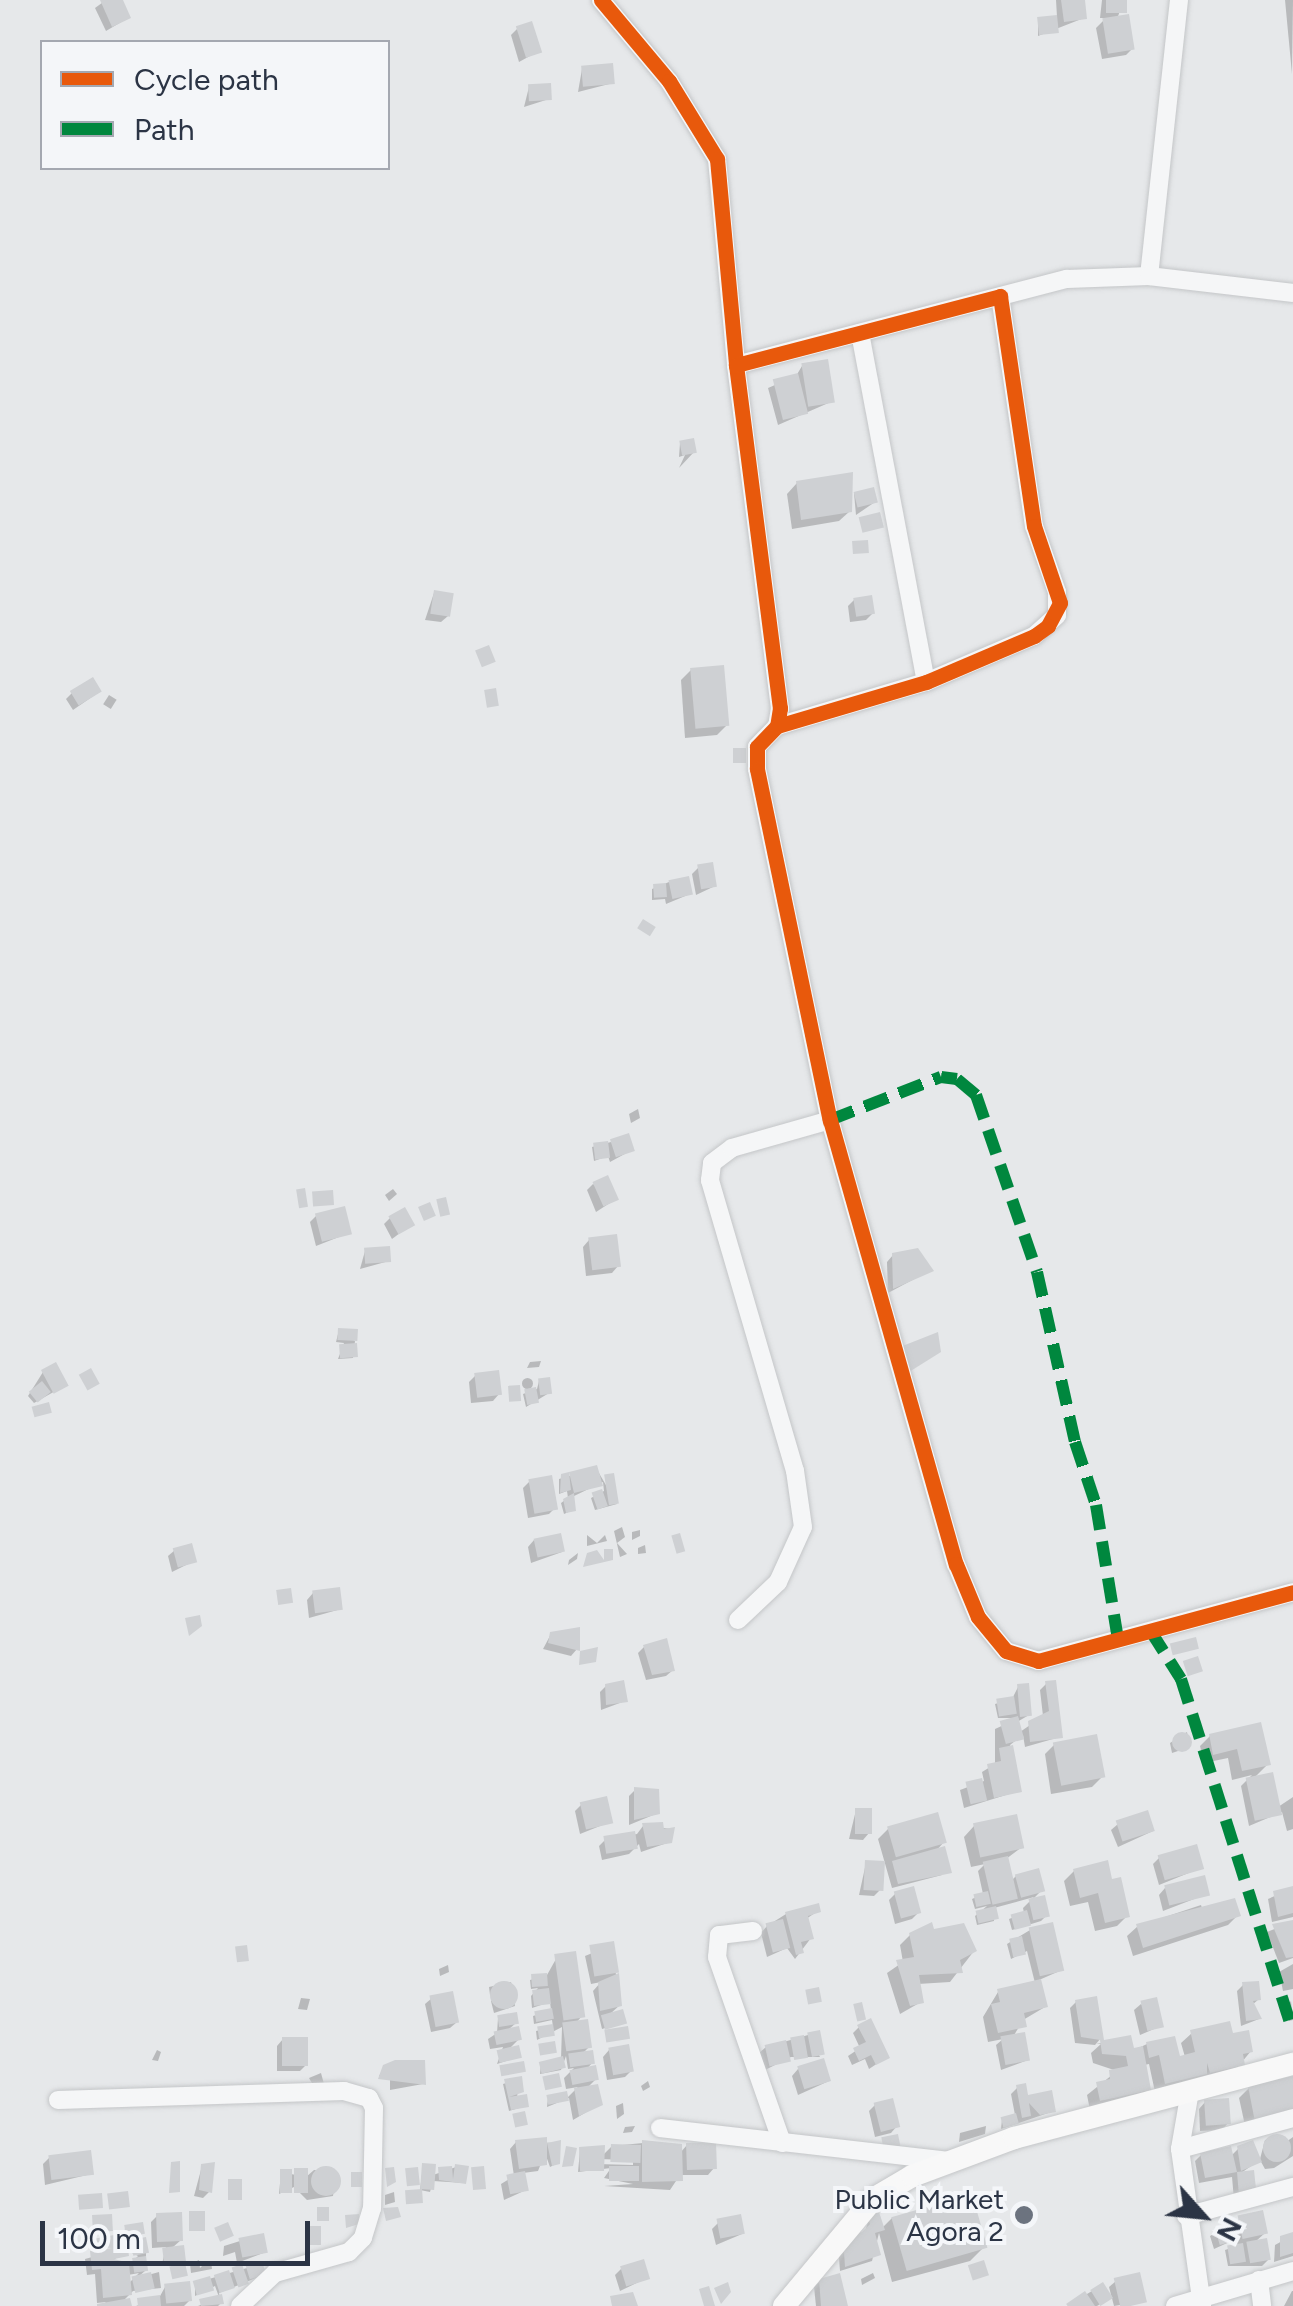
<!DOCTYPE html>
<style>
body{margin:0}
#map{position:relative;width:1293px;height:2306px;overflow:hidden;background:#e6e8ea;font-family:Figtree,sans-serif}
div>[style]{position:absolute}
.shadow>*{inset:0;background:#0003;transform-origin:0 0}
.round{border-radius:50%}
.building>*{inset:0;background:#ced0d3;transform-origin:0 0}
.roads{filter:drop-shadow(0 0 2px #c4c6c8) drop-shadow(0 0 2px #c4c6c8)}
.minor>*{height:18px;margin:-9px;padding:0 9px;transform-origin:9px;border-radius:9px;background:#f5f6f7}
.major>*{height:22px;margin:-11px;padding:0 11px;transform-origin:11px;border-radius:11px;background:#f8f8f8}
.quiet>*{height:12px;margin-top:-6px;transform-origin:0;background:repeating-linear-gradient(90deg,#00873e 0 25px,transparent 0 37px)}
.cycleway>*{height:15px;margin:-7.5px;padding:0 7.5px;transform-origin:7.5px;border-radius:7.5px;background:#e8590c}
.dots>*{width:28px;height:28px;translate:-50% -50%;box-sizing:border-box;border:5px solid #f4f6f9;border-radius:50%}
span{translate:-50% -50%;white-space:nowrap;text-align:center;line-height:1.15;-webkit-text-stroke:8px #f4f6f9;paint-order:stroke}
.poi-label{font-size:28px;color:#2b3445}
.right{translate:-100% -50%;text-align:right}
.legend{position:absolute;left:40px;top:40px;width:350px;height:130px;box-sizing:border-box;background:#f4f6f9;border:2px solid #a4a8b1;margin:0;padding:12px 18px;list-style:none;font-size:30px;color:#2b3445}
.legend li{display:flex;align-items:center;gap:20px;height:50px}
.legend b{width:50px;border:2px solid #a4a8b1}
.north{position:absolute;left:1153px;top:2166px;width:100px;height:100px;-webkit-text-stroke:8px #f4f6f9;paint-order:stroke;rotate:117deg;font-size:28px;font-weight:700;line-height:40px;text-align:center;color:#2b3445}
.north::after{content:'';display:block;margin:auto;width:35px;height:45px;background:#2b3445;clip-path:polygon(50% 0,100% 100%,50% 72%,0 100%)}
.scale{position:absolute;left:40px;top:2221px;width:270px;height:45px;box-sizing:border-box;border:5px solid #2b3445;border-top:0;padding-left:12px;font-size:30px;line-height:35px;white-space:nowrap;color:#2b3445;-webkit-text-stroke:8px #f4f6f9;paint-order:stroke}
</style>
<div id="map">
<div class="shadow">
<i style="clip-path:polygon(106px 0,120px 0,128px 18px,106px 31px,95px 8px)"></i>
<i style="clip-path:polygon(1056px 0,1082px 0,1084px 18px,1038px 36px,1038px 19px,1057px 17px)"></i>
<i style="clip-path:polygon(1102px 0,1124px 0,1117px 19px,1132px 49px,1126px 55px,1102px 59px,1096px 28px,1106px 18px,1100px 18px)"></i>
<i style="clip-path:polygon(1285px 0,1293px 0,1292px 74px)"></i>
<i style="clip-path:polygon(517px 29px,539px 51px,519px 62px,511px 35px)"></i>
<i style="clip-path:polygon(582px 69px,613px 83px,578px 92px)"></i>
<i style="clip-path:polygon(529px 87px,549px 99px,524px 107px)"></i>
<i style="clip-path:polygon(802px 366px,833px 401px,778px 425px,768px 388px,796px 376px)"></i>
<i style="clip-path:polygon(680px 443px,694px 452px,679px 468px,685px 455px,679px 457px)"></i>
<i style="clip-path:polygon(797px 483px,850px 511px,839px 521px,792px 529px,787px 494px)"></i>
<i style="clip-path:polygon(854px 493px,875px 502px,856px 515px)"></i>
<i style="clip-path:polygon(434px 593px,448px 616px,441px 622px,425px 620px)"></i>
<i style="clip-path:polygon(854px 600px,872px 614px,866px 620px,850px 622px,848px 606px)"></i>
<i style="clip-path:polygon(691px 670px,727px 725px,717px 735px,685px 738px,681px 680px)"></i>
<i style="clip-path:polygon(99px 692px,73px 710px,66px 699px,72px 693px)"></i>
<i style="left:109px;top:695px;width:9px;height:11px;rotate:32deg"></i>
<i style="clip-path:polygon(698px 868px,715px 886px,696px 895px,692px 874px)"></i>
<i style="clip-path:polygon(669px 882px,690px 894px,666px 904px,665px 899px,652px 900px,652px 889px)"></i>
<i style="clip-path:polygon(638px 1109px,640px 1118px,631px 1123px,629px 1114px)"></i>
<i style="clip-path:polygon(611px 1142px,632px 1150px,610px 1162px,608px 1156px,594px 1161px,592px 1147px)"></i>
<i style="clip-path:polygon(593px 1184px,616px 1199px,596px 1212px,587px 1190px)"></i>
<i style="clip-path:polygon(393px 1189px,397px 1194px,389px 1201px,385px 1195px)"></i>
<i style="clip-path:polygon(316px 1216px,349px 1233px,316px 1246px,310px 1222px)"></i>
<i style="clip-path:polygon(390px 1218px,412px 1224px,392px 1239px,384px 1224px)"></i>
<i style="clip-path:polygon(589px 1240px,618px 1266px,612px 1273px,586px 1276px,583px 1247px)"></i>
<i style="clip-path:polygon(365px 1251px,389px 1261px,360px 1269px)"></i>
<i style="clip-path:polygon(893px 1255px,931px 1270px,888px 1293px,887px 1262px)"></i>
<i style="clip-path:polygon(339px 1330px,355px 1341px,353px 1358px,338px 1359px,344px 1343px,336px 1342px)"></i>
<i style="clip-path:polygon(541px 1361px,539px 1367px,527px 1368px,530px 1362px)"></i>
<i style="clip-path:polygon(43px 1372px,66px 1385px,34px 1403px,28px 1396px)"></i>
<i style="clip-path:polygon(475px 1376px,499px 1394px,493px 1401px,471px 1403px,469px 1382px)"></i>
<i class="round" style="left:521.5px;top:1377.5px;width:11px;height:11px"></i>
<i style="clip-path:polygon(539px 1381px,549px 1393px,526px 1407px,523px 1394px,537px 1389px)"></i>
<i style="clip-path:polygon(596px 1468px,617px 1504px,595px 1510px,591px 1498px,604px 1491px,603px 1482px,572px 1497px,573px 1510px,564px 1514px,561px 1503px,568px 1498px,567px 1491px,559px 1494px,559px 1479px)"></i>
<i style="clip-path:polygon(529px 1482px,555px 1508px,549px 1514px,528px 1518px,523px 1488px)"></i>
<i style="clip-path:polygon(622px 1527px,625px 1537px,617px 1543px,627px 1554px,620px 1557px,614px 1531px)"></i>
<i style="clip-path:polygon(640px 1530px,640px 1536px,632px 1540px,632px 1532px)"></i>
<i style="clip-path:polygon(587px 1535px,597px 1543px,605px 1535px,607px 1541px,587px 1546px)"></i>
<i style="clip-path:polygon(534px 1540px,562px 1552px,531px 1563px,528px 1547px)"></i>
<i style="clip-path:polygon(645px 1545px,646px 1553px,638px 1554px,638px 1548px)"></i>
<i style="clip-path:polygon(175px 1550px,194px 1561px,172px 1572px,168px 1556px)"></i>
<i style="clip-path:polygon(578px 1553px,577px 1559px,568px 1565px,569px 1560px)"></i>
<i style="clip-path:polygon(313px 1593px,341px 1609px,309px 1618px,307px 1600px)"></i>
<i style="clip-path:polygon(551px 1634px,577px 1649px,571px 1656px,543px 1649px)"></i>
<i style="clip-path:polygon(644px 1647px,673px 1670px,666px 1676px,646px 1680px,638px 1653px)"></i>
<i style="clip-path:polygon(1046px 1684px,1060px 1737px,1025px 1747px,1023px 1735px,1010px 1745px,1019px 1791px,964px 1808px,960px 1790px,984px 1781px,982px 1772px,995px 1764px,995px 1729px,1019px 1718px,998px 1718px,995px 1704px,1012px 1699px,1018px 1687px,1029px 1715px,1017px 1722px,1020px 1732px,1043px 1716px,1040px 1690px)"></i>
<i style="clip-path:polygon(606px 1686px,625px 1701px,601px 1710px,600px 1692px)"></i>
<i style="clip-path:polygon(1259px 1725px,1268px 1764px,1253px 1779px,1278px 1807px,1293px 1797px,1293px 1829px,1287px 1831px,1282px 1812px,1249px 1826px,1241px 1786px,1252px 1775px,1232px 1780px,1228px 1758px,1204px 1763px,1200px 1746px,1210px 1736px)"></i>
<i style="clip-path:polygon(1187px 1732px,1190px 1747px,1172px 1753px,1170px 1743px)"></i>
<i style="clip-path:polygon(1055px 1744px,1102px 1777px,1092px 1787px,1051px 1794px,1045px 1754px)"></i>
<i style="clip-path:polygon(635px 1790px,658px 1813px,629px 1825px,629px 1796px)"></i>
<i style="clip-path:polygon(581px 1805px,610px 1822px,580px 1834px,575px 1811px)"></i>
<i style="clip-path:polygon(856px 1810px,869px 1833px,863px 1840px,849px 1839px)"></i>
<i style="clip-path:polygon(1118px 1824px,1153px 1831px,1118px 1847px,1111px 1830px)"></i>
<i style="clip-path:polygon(643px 1826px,672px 1829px,670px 1842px,641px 1852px,639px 1844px,629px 1854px,602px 1860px,599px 1846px,605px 1840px,637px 1834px)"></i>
<i style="clip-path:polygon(974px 1826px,1022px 1847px,1006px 1859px,1011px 1881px,1016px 1876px,1042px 1890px,1031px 1901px,1047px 1915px,1041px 1921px,1012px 1930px,1009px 1919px,1024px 1913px,1023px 1908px,1034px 1897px,994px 1908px,994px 1921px,977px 1925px,975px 1916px,987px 1906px,975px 1909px,972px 1899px,983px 1894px,978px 1871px,985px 1864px,971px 1867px,964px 1837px)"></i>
<i style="clip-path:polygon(888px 1829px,944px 1842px,935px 1852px,942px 1875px,892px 1888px,878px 1839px)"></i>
<i style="clip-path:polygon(1159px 1858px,1201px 1868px,1159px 1885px,1153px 1864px)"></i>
<i style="clip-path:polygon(866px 1863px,881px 1889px,874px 1896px,859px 1895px)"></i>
<i style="clip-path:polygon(1074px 1871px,1110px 1882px,1127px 1916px,1117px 1926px,1095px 1931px,1088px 1902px,1070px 1906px,1064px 1881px)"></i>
<i style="clip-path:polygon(1165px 1888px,1207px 1894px,1163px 1911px,1159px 1895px)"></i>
<i style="clip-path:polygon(1293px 1888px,1293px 1917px,1272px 1922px,1268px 1899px)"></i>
<i style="clip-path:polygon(895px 1894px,918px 1913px,912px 1919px,895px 1924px,889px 1900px)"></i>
<i style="clip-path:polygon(1201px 1905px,1203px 1911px,1238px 1915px,1228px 1925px,1133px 1956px,1127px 1936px,1138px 1926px)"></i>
<i style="clip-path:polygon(818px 1911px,806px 1919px,811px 1938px,795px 1959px,787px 1948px,767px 1957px,761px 1933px,767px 1926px,786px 1914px)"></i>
<i style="clip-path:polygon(1293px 1922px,1293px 1958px,1279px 1963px,1267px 1932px)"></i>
<i style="clip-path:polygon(1030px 1930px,1062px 1970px,1039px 1980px,1045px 2007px,1023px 2020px,1013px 2037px,1028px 2060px,1001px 2070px,996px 2045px,1003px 2039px,988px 2042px,983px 2017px,998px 1992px,1035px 1983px,1027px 1951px,1011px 1959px,1007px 1944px)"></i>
<i style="clip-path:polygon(932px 1932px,974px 1951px,950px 1982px,918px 1984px,921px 2002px,900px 2014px,887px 1973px,903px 1962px,900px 1945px,910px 1935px)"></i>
<i style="clip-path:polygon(612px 1945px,620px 2005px,610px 2014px,624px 2022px,602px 2029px,593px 1991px,601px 1982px,591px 1984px,585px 1956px)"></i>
<i style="clip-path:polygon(556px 1959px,582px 2016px,575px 2024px,589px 2047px,582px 2054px,592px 2063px,586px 2070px,596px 2079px,586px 2089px,600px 2104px,573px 2120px,569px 2098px,547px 2107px,548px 2098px,566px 2099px,578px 2087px,566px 2089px,564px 2078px,574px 2068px,568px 2069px,566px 2056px,561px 2070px,540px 2074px,541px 2063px,561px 2059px,562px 2027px,537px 2040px,536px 2031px,553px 2027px,552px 2020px,534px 2024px,533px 2016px,551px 2010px,550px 2002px,532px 2008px,531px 1996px,538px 1988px,531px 1989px,530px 1980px,547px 1975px)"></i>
<i style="clip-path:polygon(1293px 1964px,1293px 1989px,1283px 1991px,1279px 1972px)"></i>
<i style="clip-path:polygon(448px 1965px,449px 1972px,440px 1976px,439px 1969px)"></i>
<i style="clip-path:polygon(511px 1982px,515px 2006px,494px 2013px,491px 2001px,498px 1994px,490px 1995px,489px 1987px)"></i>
<i style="clip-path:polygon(1243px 1985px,1259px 1999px,1252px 2005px,1259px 2019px,1241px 2026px,1237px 1991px)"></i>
<i style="clip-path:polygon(432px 1998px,457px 2022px,450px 2028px,431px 2032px,425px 2004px)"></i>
<i style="clip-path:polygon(310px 1999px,307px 2010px,298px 2009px,301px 1998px)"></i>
<i style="clip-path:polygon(1291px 2001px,1293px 2020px,1289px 2021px,1286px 2007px)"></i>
<i style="clip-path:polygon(1076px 2002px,1101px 2038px,1095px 2045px,1075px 2043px,1070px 2008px)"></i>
<i style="clip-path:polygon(1141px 2004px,1161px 2026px,1140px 2035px,1134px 2010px)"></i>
<i style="clip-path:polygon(498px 2018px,516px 2023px,508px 2030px,519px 2039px,508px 2050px,519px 2057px,497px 2064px,503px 2047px,490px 2049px,488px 2039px,497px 2033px)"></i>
<i style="clip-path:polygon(859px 2027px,887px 2057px,869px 2069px,865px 2059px,852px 2065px,848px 2056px,860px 2048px,853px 2033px)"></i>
<i style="clip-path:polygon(1192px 2033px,1231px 2036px,1251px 2051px,1232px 2074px,1155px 2092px,1149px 2064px,1144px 2065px,1148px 2089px,1138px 2099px,1090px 2110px,1087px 2095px,1117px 2071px,1093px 2063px,1091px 2053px,1101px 2044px,1096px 2044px,1129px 2038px,1132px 2051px,1147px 2044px,1178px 2059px,1185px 2057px,1181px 2043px)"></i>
<i style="clip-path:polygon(808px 2035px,820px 2057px,791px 2057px,763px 2071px,759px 2053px,766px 2047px)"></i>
<i style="clip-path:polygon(283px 2039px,306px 2065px,300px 2071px,277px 2071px,277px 2046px)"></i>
<i style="clip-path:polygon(157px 2050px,161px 2052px,158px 2061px,152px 2060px)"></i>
<i style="clip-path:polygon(609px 2050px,631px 2071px,625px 2077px,607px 2080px,603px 2057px)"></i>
<i style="clip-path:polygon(384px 2068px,423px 2084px,390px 2090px,390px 2075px,379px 2076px)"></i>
<i style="clip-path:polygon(798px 2069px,829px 2081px,798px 2095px,792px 2076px)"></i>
<i style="clip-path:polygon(321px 2073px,324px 2084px,313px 2085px,309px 2078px)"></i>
<i style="clip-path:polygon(519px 2079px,517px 2098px,526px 2106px,509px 2111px,503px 2084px)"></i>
<i style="clip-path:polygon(1293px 2079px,1246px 2130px,1239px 2098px,1249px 2088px)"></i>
<i style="clip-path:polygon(648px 2081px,650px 2087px,643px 2091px,641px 2086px)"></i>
<i style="clip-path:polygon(1017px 2088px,1054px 2111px,1001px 2129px,1002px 2119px,1015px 2115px,1011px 2094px)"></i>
<i style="clip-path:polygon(1205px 2102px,1228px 2123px,1222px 2130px,1200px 2131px,1199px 2109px)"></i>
<i style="clip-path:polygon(623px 2103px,624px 2114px,617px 2119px,616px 2106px)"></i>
<i style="clip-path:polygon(875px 2105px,897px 2126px,891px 2133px,875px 2137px,869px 2111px)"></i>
<i style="clip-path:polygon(635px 2126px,632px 2132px,623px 2133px,625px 2127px)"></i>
<i style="clip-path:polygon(986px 2126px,985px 2134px,959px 2142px,960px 2133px)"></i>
<i style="clip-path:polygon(1285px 2137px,1286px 2142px,1293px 2137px,1293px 2156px,1274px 2168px,1265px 2169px,1260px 2160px,1241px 2173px,1253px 2188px,1234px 2200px,1232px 2177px,1199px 2183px,1195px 2161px,1201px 2155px,1231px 2156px,1239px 2148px,1260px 2159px,1265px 2140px)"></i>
<i style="clip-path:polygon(516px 2142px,559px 2143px,558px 2163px,550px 2167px,545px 2153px,538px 2171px,523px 2173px,526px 2190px,504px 2200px,501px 2184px,514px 2176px,510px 2149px)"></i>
<i style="clip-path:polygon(evenodd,643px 2143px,680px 2153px,687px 2145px,714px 2168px,708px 2175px,680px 2175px,670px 2190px,604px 2186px,633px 2184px,604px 2178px,611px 2168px,578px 2172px,580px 2150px,602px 2156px,612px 2146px,643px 2143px,597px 2159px,633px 2160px,633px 2165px,597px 2164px,597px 2159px)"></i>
<i style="clip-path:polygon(50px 2157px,91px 2174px,45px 2185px,43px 2164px)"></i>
<i style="clip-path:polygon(202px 2166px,210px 2191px,203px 2198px,194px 2196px)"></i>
<i style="clip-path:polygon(423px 2166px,433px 2175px,456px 2167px,464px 2183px,433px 2181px,430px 2192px,420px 2190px)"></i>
<i style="clip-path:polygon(314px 2170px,337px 2171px,333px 2196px,307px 2200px,294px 2187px,279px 2194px,281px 2172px,306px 2177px)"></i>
<i style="clip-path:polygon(394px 2192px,395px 2202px,385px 2205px,385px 2195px)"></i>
<i style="clip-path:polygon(157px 2216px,181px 2240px,172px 2248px,181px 2262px,162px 2264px,166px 2247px,152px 2248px,151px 2222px)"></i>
<i style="clip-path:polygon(869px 2218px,882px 2228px,892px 2218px,984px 2247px,970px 2261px,892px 2282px,879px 2233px,872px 2261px,840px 2271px,838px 2246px,865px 2232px)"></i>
<i style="clip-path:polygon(1239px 2219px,1265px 2233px,1255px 2242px,1268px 2260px,1262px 2266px,1228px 2266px,1225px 2250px,1237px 2246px,1236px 2239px,1214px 2249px,1210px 2236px)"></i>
<i style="clip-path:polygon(718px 2223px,742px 2234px,716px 2245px,712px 2229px)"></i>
<i style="clip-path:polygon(evenodd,125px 2228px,143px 2233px,134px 2241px,146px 2252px,146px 2270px,137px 2278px,159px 2272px,161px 2288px,133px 2291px,122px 2302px,129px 2306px,102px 2306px,106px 2302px,97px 2303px,95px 2274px,87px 2275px,85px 2259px,125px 2248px,137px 2236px,124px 2239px,125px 2228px,130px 2252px,138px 2256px,129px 2265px,112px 2260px,130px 2252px,125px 2228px,139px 2273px,128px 2284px,128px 2275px,139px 2273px)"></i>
<i style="clip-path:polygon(1293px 2235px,1293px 2256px,1274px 2262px,1275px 2245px)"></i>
<i style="clip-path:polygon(240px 2241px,266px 2252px,237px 2263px,235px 2252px,223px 2256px,224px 2246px)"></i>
<i style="clip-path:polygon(199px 2260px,200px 2268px,206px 2262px,211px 2261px,212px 2269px,191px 2273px,190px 2264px)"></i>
<i style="clip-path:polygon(247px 2268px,261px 2276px,219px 2293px,221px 2303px,218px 2306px,198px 2306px,219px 2297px,215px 2286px,195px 2296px,195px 2283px)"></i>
<i style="clip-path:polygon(621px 2269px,647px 2278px,620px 2291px,615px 2275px)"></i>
<i style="clip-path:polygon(873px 2273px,875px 2278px,862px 2285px,861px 2279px)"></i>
<i style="clip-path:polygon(820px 2281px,844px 2306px,816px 2306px,814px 2287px)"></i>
<i style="clip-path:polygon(1116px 2281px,1145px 2301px,1114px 2306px,1109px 2287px)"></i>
<i style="clip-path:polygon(1102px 2285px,1107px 2300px,1097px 2306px,1067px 2306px)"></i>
<i style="clip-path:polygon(165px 2287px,190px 2300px,184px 2306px,136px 2306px,159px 2298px)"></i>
<i style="clip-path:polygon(1292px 2291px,1293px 2291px,1293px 2306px,1284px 2306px)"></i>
</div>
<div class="building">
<i style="clip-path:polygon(100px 0,123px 0,131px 18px,112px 27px)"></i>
<i style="clip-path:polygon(1061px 0,1085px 0,1087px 19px,1064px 22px)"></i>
<i style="left:1106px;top:0;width:21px;height:13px"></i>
<i style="left:1129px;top:14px;width:36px;height:27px;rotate:81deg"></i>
<i style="left:1057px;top:15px;width:18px;height:20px;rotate:84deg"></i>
<i style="left:532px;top:21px;width:33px;height:17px;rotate:72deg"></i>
<i style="left:613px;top:63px;width:21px;height:32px;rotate:85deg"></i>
<i style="left:551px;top:83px;width:17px;height:23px;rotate:87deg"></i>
<i style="left:828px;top:359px;width:44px;height:27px;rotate:81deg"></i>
<i style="left:798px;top:373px;width:42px;height:26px;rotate:76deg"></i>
<i style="left:694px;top:438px;width:15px;height:15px;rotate:79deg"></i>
<i style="clip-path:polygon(853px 472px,852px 512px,801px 520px,796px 481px)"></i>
<i style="left:874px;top:487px;width:16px;height:21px;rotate:76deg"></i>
<i style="left:880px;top:512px;width:16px;height:22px;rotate:76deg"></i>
<i style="left:868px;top:540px;width:13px;height:16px;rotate:86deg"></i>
<i style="left:434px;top:590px;width:20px;height:24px;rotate:9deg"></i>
<i style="left:872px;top:595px;width:19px;height:19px;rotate:81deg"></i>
<i style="left:489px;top:645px;width:18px;height:15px;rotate:68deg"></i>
<i style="left:724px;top:665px;width:61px;height:34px;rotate:85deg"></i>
<i style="left:93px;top:677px;width:17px;height:27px;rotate:59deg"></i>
<i style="left:496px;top:688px;width:18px;height:12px;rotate:81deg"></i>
<i style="left:746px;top:748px;width:15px;height:13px;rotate:90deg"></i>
<i style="left:713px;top:862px;width:25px;height:16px;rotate:81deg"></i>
<i style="left:689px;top:876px;width:19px;height:21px;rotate:78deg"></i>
<i style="left:666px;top:883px;width:14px;height:13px;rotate:86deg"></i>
<i style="left:643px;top:919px;width:15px;height:11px;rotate:32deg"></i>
<i style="left:629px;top:1133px;width:19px;height:20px;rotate:72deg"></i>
<i style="left:608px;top:1141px;width:17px;height:15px;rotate:83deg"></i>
<i style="left:608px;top:1175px;width:27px;height:17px;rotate:66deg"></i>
<i style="left:305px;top:1188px;width:19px;height:9px;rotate:81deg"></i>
<i style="left:333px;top:1190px;width:15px;height:21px;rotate:86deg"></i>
<i style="left:446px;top:1197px;width:18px;height:10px;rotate:77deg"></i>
<i style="left:430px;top:1202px;width:15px;height:13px;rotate:67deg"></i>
<i style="left:345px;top:1206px;width:29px;height:31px;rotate:76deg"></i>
<i style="left:405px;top:1207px;width:21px;height:19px;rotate:61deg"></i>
<i style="left:617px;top:1234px;width:33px;height:29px;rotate:83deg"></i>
<i style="left:390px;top:1246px;width:16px;height:26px;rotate:86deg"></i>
<i style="clip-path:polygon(918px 1248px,934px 1271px,893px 1289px,892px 1253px)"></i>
<i style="left:338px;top:1328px;width:20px;height:12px;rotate:3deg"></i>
<i style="clip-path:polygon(938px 1332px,941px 1352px,909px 1372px,900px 1347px)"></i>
<i style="left:357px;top:1343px;width:14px;height:18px;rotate:86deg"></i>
<i style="left:56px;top:1362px;width:27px;height:17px;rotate:62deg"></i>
<i style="left:91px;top:1368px;width:18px;height:14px;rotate:61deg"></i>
<i style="left:499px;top:1370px;width:25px;height:25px;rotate:83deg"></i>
<i style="left:550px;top:1377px;width:17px;height:12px;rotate:83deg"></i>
<i style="left:42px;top:1381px;width:14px;height:17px;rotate:51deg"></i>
<i style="left:520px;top:1385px;width:16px;height:12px;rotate:86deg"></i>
<i style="left:536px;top:1387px;width:16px;height:12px;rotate:79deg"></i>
<i style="left:49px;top:1402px;width:11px;height:18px;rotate:75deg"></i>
<i style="clip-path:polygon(597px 1465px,603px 1486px,574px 1493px,576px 1511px,566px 1513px,563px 1499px,574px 1493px,569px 1472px,571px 1490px,560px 1493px,561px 1474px)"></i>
<i style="left:614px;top:1473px;width:31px;height:10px;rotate:81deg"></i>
<i style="left:552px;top:1475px;width:35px;height:24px;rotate:80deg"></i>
<i style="left:602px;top:1489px;width:18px;height:11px;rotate:71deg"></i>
<i style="left:561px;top:1533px;width:19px;height:28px;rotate:78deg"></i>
<i style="left:680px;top:1533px;width:19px;height:9px;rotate:74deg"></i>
<i style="left:192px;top:1543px;width:20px;height:20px;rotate:75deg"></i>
<i style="clip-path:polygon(604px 1549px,613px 1549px,613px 1560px,583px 1567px,587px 1553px,597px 1550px,604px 1560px)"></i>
<i style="left:340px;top:1587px;width:23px;height:28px;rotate:83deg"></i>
<i style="left:291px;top:1588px;width:15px;height:15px;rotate:82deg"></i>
<i style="clip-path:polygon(200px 1615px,202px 1626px,189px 1636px,185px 1618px)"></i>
<i style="clip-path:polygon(580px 1627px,580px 1651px,598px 1647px,596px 1662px,579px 1665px,580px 1651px,548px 1643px,550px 1632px)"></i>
<i style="left:1196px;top:1637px;width:12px;height:27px;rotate:76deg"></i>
<i style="clip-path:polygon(667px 1638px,675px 1671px,652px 1675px,643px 1645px)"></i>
<i style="left:1198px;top:1656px;width:16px;height:16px;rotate:72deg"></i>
<i style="clip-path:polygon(624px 1680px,628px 1702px,606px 1705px,605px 1684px)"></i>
<i style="clip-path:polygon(1056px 1680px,1063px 1738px,1030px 1742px,1028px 1721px,1049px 1711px,1045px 1681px)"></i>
<i style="left:1029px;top:1683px;width:33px;height:12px;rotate:85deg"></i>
<i style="left:1014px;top:1696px;width:18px;height:18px;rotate:81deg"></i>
<i style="left:1018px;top:1716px;width:24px;height:19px;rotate:75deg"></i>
<i style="clip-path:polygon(1261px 1722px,1271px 1765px,1242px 1771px,1237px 1749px,1213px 1755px,1209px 1734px)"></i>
<i class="round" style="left:1172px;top:1732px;width:20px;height:20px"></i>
<i style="left:1097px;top:1734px;width:44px;height:45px;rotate:79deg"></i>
<i style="clip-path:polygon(1013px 1745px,1022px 1792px,994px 1798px,987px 1764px,1001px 1761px,999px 1748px)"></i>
<i style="left:1273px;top:1772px;width:44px;height:28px;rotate:78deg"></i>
<i style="left:982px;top:1778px;width:23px;height:17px;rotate:77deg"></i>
<i style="clip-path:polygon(634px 1787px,659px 1789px,660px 1814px,634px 1820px)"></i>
<i style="left:607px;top:1796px;width:28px;height:28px;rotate:77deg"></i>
<i style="left:855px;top:1808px;width:17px;height:26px"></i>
<i style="left:1148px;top:1810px;width:22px;height:34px;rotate:72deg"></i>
<i style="left:938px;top:1812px;width:32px;height:53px;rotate:74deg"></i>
<i style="left:1017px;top:1814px;width:35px;height:45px;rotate:78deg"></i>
<i style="clip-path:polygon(663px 1822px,664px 1829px,675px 1827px,672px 1843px,647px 1847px,642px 1823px)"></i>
<i style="left:635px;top:1831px;width:18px;height:32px;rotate:81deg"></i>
<i style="left:1197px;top:1844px;width:26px;height:41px;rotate:74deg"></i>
<i style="clip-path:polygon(945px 1846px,952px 1873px,898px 1884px,892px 1861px)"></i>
<i style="left:1008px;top:1856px;width:44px;height:26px;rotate:77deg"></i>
<i style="left:865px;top:1860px;width:20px;height:30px;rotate:3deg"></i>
<i style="clip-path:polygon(1108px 1860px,1112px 1879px,1121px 1877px,1130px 1917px,1105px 1923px,1098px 1893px,1080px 1898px,1073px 1869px)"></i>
<i style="left:1039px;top:1868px;width:24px;height:25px;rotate:75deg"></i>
<i style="left:1205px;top:1875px;width:21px;height:42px;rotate:76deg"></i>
<i style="left:914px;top:1886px;width:28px;height:21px;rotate:75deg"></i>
<i style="clip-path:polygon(1293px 1886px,1293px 1913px,1278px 1917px,1273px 1891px)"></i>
<i style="left:988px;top:1891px;width:13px;height:15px;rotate:77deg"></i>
<i style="left:1045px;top:1895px;width:22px;height:17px;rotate:77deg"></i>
<i style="clip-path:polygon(1235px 1898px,1241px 1916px,1143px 1948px,1136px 1924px)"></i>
<i style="clip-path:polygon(819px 1903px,821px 1912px,808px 1916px,814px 1939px,801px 1942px,804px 1953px,796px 1955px,785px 1912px)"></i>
<i style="left:996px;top:1906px;width:13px;height:21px;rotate:77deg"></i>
<i style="left:1027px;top:1910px;width:16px;height:17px;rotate:75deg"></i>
<i style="left:783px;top:1919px;width:30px;height:18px;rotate:76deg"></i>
<i style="clip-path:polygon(1293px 1920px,1293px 1957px,1286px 1958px,1272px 1924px)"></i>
<i style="clip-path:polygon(932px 1922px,934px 1929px,964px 1923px,977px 1951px,960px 1960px,963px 1973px,919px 1975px,924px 2003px,910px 2006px,896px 1960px,914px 1957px,909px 1933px)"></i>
<i style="left:1053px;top:1922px;width:50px;height:25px;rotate:77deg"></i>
<i style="left:1022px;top:1936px;width:19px;height:13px;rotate:78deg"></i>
<i style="left:614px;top:1941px;width:32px;height:25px;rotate:81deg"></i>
<i style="left:247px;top:1945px;width:16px;height:12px;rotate:83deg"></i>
<i style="left:576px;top:1951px;width:67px;height:22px;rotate:82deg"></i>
<i style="left:547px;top:1973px;width:13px;height:16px;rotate:86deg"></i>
<i style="clip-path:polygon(619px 1973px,622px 2006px,600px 2011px,598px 1982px)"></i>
<i style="clip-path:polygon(1041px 1979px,1048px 2007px,1024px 2013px,1027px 2027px,998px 2033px,991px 2004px,1000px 2002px,997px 1989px)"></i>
<i class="round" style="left:490px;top:1981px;width:28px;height:28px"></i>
<i style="clip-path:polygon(1259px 1981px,1261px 2000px,1253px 2001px,1262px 2019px,1246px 2021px,1242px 1982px)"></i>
<i style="left:819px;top:1987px;width:15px;height:14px;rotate:79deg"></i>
<i style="left:549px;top:1988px;width:16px;height:17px;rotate:83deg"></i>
<i style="left:453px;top:1991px;width:32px;height:24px;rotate:79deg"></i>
<i style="clip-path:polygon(1097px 1996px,1104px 2040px,1131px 2035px,1134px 2048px,1143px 2046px,1151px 2090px,1100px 2101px,1096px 2082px,1110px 2079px,1109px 2070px,1128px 2066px,1126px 2056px,1102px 2054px,1100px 2040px,1081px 2037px,1075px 2000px)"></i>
<i style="left:1157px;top:1997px;width:31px;height:17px;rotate:77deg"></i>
<i style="left:862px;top:2002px;width:18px;height:9px;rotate:77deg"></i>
<i style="left:552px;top:2008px;width:11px;height:18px;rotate:80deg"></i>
<i style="left:623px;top:2009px;width:15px;height:23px;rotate:74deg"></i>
<i style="left:517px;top:2012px;width:12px;height:20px;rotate:81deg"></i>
<i style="clip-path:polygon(871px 2018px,890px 2058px,876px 2065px,871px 2055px,859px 2061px,853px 2048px,866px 2042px,857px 2025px)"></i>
<i style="left:588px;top:2019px;width:29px;height:26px;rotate:82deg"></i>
<i style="clip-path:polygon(1230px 2021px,1233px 2033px,1249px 2030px,1253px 2052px,1243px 2054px,1245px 2065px,1210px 2073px,1207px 2063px,1207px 2074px,1165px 2084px,1159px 2055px,1149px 2058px,1146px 2042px,1175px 2036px,1180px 2056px,1195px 2052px,1190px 2030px)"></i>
<i style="left:553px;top:2024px;width:12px;height:16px;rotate:81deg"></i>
<i style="left:519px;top:2026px;width:14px;height:26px;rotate:78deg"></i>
<i style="left:628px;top:2026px;width:13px;height:24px;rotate:81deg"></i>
<i style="left:820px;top:2030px;width:25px;height:13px;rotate:79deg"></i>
<i style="left:1025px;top:2032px;width:29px;height:25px;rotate:80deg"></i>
<i style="left:804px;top:2035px;width:23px;height:14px;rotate:80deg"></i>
<i style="left:282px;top:2037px;width:26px;height:29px"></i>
<i style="left:786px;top:2040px;width:22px;height:22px;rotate:77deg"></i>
<i style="left:555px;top:2041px;width:12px;height:17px;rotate:81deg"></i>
<i style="left:629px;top:2044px;width:28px;height:21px;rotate:80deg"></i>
<i style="left:519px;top:2045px;width:13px;height:23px;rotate:77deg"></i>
<i style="left:593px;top:2050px;width:14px;height:25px;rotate:82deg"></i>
<i style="left:563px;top:2056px;width:12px;height:25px;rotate:76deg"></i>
<i style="left:824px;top:2058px;width:24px;height:28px;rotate:73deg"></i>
<i style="clip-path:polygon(395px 2060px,425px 2060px,426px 2085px,378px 2079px,383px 2065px)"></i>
<i style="left:524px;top:2061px;width:11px;height:25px;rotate:80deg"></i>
<i style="left:596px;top:2065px;width:15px;height:27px;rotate:79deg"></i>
<i style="left:559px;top:2073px;width:14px;height:17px;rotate:78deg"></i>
<i style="clip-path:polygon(522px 2076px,524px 2092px,509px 2097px,527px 2094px,529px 2107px,511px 2110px,504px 2079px)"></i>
<i style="clip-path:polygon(1293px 2076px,1293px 2110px,1255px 2122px,1248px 2086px)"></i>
<i style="clip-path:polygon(1026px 2083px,1028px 2095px,1052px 2090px,1056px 2112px,1040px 2115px,1029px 2103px,1031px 2116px,1022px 2118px,1016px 2085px)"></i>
<i style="clip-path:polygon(598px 2084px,603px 2105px,579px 2116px,574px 2088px)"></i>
<i style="left:567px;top:2091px;width:10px;height:21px;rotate:79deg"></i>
<i style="left:893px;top:2098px;width:30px;height:20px;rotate:76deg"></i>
<i style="left:1229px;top:2098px;width:26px;height:25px;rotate:86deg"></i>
<i style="left:525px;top:2111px;width:14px;height:13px;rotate:78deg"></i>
<i style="left:1016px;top:2113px;width:11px;height:16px;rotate:75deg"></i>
<i style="left:898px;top:2134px;width:15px;height:17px;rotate:79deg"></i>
<i class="round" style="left:1263px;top:2134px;width:28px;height:28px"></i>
<i style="clip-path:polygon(547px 2137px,547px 2143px,561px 2140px,560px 2164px,552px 2166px,547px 2143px,547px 2165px,519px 2169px,515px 2140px)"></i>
<i style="clip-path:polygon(642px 2140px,682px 2144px,683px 2181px,642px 2182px)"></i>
<i style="clip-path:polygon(1253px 2140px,1262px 2162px,1241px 2171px,1237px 2146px)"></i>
<i style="left:716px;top:2142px;width:27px;height:30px;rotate:88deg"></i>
<i style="left:611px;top:2144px;width:30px;height:18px;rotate:2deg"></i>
<i style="clip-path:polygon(605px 2145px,604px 2171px,580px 2171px,579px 2147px)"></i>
<i style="clip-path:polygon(566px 2146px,577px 2148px,573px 2166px,562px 2167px)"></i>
<i style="clip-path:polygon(1231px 2146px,1237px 2172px,1254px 2170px,1256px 2189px,1239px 2196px,1237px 2172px,1205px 2178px,1200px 2153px)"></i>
<i style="left:91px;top:2150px;width:25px;height:43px;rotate:83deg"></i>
<i style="clip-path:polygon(180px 2161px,180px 2192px,169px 2193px,171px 2162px)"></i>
<i style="clip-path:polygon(215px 2162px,212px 2193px,199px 2190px,201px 2164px)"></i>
<i style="left:422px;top:2163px;width:14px;height:26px;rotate:4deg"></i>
<i style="clip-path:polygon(455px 2164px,469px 2166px,466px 2184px,439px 2180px,438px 2167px,452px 2166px,453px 2179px)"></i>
<i class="round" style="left:311px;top:2166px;width:30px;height:30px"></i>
<i style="left:484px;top:2166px;width:23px;height:13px;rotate:85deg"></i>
<i style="left:609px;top:2166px;width:30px;height:15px"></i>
<i style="clip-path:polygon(394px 2167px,396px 2182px,387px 2187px,385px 2168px)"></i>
<i style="left:418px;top:2167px;width:18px;height:13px;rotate:84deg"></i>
<i style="left:294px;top:2168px;width:14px;height:25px"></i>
<i style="left:280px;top:2169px;width:12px;height:24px"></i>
<i style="left:525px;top:2171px;width:20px;height:19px;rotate:79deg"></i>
<i style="left:351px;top:2172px;width:11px;height:15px"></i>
<i style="left:228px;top:2179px;width:14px;height:21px"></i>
<i style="left:422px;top:2189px;width:14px;height:17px;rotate:86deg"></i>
<i style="left:128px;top:2191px;width:16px;height:21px;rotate:83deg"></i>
<i style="left:102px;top:2193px;width:15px;height:24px;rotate:86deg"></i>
<i style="left:972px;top:2194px;width:56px;height:84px;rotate:74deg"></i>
<i style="left:317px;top:2207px;width:12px;height:14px"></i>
<i style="clip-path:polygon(398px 2207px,401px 2217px,386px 2221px,383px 2208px)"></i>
<i style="left:1263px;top:2210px;width:24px;height:26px;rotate:78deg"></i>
<i style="left:189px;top:2211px;width:16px;height:20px"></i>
<i style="left:182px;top:2212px;width:29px;height:26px;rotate:88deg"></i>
<i style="clip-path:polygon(879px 2212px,885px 2230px,875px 2233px,881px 2255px,845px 2267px,843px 2238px,862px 2232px,870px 2224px,867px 2216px)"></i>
<i style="left:112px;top:2214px;width:17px;height:20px;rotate:87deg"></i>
<i style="clip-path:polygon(359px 2214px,359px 2224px,346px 2228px,345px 2215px)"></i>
<i style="left:741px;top:2214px;width:20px;height:25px;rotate:79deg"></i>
<i style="left:143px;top:2222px;width:12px;height:19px;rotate:81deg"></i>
<i style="left:228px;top:2222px;width:15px;height:15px;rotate:67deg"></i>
<i style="left:1235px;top:2222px;width:18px;height:21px;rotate:74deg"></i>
<i style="left:310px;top:2226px;width:11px;height:19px"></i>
<i style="clip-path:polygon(1293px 2232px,1293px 2253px,1280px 2257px,1280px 2236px)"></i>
<i style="left:264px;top:2233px;width:20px;height:26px;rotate:79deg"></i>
<i style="clip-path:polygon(114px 2235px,115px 2243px,127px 2241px,129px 2256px,114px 2259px,129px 2263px,132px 2295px,103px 2298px,101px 2269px,92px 2270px,90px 2251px,112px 2248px,94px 2247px,93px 2239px)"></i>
<i style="left:146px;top:2237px;width:16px;height:16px;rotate:79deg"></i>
<i style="left:1267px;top:2238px;width:22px;height:21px;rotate:80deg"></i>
<i style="left:1243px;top:2243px;width:19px;height:16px;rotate:81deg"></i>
<i style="left:184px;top:2245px;width:16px;height:22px;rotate:83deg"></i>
<i style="left:146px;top:2256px;width:15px;height:14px;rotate:82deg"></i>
<i style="left:644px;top:2259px;width:21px;height:25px;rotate:73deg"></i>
<i style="left:984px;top:2260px;width:16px;height:17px;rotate:72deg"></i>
<i style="left:262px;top:2261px;width:14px;height:17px;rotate:73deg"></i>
<i style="left:185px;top:2263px;width:13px;height:16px;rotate:77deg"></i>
<i style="left:242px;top:2264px;width:21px;height:11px;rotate:71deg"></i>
<i style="left:229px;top:2270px;width:19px;height:16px;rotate:72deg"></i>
<i style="left:151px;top:2272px;width:17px;height:20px;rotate:77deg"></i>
<i style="left:1140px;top:2272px;width:31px;height:27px;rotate:77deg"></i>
<i style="clip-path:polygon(840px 2273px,848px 2306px,821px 2306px,819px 2279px)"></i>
<i style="left:210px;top:2276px;width:15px;height:18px;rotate:74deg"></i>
<i style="left:190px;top:2281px;width:20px;height:26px;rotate:84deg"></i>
<i style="clip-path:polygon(728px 2282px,731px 2292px,721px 2304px,714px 2288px)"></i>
<i style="left:1103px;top:2282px;width:19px;height:15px;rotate:58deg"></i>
<i style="clip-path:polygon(709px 2286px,715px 2306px,704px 2306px,699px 2289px)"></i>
<i style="clip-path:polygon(1085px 2291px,1095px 2306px,1068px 2306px,1066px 2304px)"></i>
<i style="clip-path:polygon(633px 2292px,638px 2306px,612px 2306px,610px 2296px)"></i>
<i style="clip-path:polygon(222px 2294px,224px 2304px,201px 2306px,199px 2299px)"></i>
<i style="clip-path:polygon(160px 2295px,161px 2306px,138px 2306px,137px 2298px)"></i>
<i style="clip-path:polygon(130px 2298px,132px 2306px,97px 2306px,97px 2304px)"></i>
</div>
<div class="roads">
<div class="minor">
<i style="left:601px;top:0;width:106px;rotate:50deg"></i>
<i style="left:669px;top:81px;width:92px;rotate:58.4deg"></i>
<i style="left:717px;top:159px;width:207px;rotate:84.7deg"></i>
<i style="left:736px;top:365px;width:346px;rotate:82.7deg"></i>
<i style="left:780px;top:708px;width:18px;rotate:99deg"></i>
<i style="left:777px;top:726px;width:29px;rotate:134deg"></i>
<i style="left:757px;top:747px;width:22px;rotate:90deg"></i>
<i style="left:757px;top:769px;width:359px;rotate:78.3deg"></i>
<i style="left:830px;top:1120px;width:462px;rotate:74.2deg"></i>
<i style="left:956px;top:1564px;width:57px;rotate:67.5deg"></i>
<i style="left:978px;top:1617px;width:44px;rotate:50.5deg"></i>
<i style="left:1006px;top:1651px;width:34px;rotate:17deg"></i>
<i style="left:1038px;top:1661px;width:264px;rotate:-15.1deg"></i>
<i style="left:1149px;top:276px;width:278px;rotate:-83.8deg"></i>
<i style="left:860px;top:333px;width:355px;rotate:79.3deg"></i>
<i style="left:736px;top:365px;width:342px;rotate:-14.6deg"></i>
<i style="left:1067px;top:279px;width:82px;rotate:-2.1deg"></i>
<i style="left:1149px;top:276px;width:145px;rotate:6.7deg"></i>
<i style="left:777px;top:726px;width:155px;rotate:-16.5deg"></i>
<i style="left:926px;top:682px;width:117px;rotate:-23.1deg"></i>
<i style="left:1034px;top:636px;width:31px;rotate:-42deg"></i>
<i style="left:1057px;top:615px;width:23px;rotate:-90deg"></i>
<i style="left:1057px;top:592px;width:70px;rotate:-109.2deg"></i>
<i style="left:1034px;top:526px;width:232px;rotate:-98.4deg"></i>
<i style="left:738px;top:1620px;width:55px;rotate:-43.5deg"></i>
<i style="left:778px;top:1582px;width:60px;rotate:-65.6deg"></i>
<i style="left:803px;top:1527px;width:57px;rotate:-98.1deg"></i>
<i style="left:795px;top:1471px;width:303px;rotate:-106.3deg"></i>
<i style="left:710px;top:1180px;width:17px;rotate:-83deg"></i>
<i style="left:712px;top:1163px;width:25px;rotate:-37deg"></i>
<i style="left:732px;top:1148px;width:102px;rotate:-15.9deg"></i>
<i style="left:753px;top:1931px;width:34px;rotate:173deg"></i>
<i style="left:719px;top:1935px;width:22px;rotate:95deg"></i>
<i style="left:717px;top:1957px;width:197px;rotate:70.7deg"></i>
<i style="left:1190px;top:2091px;width:59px;rotate:99.8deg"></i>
<i style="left:1180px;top:2149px;width:159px;rotate:82deg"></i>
<i style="left:58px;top:2100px;width:286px;rotate:-1.8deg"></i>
<i style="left:344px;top:2091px;width:26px;rotate:16deg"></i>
<i style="left:369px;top:2098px;width:11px;rotate:63deg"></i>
<i style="left:374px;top:2108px;width:100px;rotate:91.1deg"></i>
<i style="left:372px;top:2208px;width:31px;rotate:107deg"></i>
<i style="left:363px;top:2238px;width:20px;rotate:135deg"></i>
<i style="left:349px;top:2252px;width:77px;rotate:164.2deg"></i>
<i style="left:275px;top:2273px;width:48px;rotate:136.7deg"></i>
<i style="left:660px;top:2128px;width:293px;rotate:6.5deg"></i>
<i style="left:1180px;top:2149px;width:117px;rotate:-15.3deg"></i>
<i style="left:1186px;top:2216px;width:111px;rotate:-15.2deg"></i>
<i style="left:1259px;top:2280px;width:26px;rotate:83deg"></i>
<i style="left:1175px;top:2306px;width:123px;rotate:-16.5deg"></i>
</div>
<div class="major">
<i style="left:784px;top:2306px;width:139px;rotate:-50.2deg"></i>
<i style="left:873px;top:2199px;width:45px;rotate:-30.5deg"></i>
<i style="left:912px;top:2176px;width:109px;rotate:-20.4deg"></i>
<i style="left:1014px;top:2138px;width:289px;rotate:-14.9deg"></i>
</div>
</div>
<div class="quiet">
<i style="left:830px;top:1120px;width:119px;rotate:-21.2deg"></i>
<i style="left:941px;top:1077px;width:16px;rotate:7deg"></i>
<i style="left:957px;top:1079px;width:25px;rotate:40deg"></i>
<i style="left:976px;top:1095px;width:187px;rotate:71deg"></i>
<i style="left:1037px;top:1272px;width:174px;rotate:77.4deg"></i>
<i style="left:1075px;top:1442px;width:66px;rotate:71.6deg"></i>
<i style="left:1096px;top:1505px;width:137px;rotate:80.7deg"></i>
<i style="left:1150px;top:1630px;width:58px;rotate:57.7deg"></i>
<i style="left:1181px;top:1679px;width:370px;rotate:72.4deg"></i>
</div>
<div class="cycleway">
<i style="left:601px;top:0;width:106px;rotate:50deg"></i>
<i style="left:669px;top:81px;width:92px;rotate:58.4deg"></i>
<i style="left:717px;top:159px;width:207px;rotate:84.7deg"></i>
<i style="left:736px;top:365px;width:346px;rotate:82.7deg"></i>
<i style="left:780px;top:708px;width:18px;rotate:99deg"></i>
<i style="left:777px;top:726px;width:29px;rotate:134deg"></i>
<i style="left:757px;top:747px;width:22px;rotate:90deg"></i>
<i style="left:757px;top:769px;width:359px;rotate:78.3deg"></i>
<i style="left:830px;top:1120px;width:462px;rotate:74.2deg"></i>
<i style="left:956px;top:1564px;width:57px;rotate:67.5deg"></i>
<i style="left:978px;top:1617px;width:44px;rotate:50.5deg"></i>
<i style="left:1006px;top:1651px;width:34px;rotate:17deg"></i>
<i style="left:1038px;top:1661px;width:264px;rotate:-15.1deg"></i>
<i style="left:736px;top:365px;width:273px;rotate:-14.6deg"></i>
<i style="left:1000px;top:296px;width:232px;rotate:81.6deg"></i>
<i style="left:1034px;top:526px;width:81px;rotate:71.3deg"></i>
<i style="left:1060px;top:603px;width:26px;rotate:118deg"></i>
<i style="left:1048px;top:626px;width:17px;rotate:144deg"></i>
<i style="left:1034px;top:636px;width:117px;rotate:156.9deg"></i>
<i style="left:926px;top:682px;width:155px;rotate:163.5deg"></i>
</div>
<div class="dots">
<i style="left:1024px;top:2215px;background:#6c737f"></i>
</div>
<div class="poi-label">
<span class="right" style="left:1004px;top:2215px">Public Market<br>Agora 2</span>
</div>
<ul class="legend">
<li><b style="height:12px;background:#e8590c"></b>Cycle path</li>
<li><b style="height:12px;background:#00873e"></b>Path</li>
</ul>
<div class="north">N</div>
<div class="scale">100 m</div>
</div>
